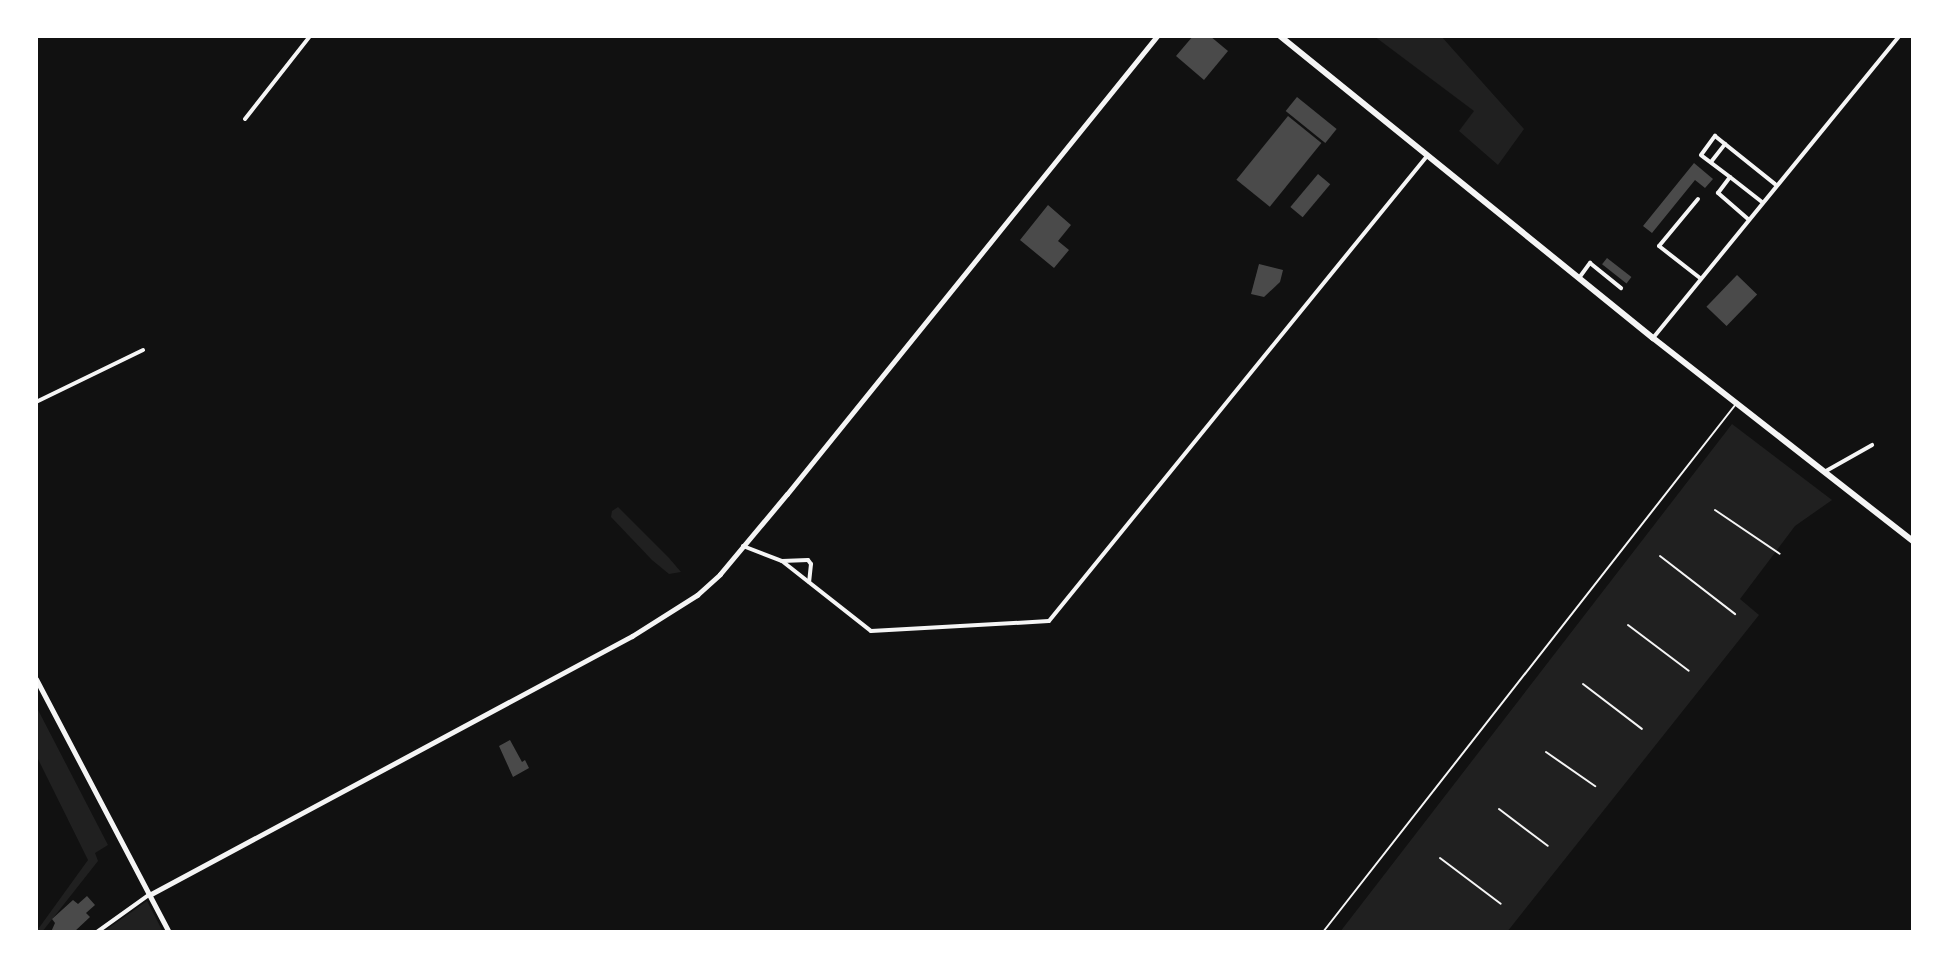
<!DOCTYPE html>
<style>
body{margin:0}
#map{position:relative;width:1949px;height:968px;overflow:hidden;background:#111;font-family:Merriweather,serif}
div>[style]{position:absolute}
.green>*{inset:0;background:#202020}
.building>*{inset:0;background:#4a4a4a;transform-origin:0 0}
.service>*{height:2px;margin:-1px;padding:0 1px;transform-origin:1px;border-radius:1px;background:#f5f5f5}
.minor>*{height:4px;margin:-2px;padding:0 2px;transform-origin:2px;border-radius:2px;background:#f5f5f5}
.tertiary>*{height:5px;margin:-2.5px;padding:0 2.5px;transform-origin:2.5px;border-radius:2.5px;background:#f5f5f5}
.trunk>*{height:6px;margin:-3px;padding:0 3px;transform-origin:3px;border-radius:3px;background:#f5f5f5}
span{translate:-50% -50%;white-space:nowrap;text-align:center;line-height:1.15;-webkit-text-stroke:6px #fff;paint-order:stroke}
.frame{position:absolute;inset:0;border:38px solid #fff;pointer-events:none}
</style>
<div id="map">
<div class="green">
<i style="clip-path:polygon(1374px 36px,1441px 36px,1524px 129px,1498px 165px,1459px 131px,1474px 111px)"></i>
<i style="clip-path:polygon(1732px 424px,1832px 500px,1795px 526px,1740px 599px,1759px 615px,1507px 932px,1340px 932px)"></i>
<i style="clip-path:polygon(618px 507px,669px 558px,681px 572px,669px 574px,652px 560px,611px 517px,612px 511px)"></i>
<i style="clip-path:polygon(36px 706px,108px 845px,95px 853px,98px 861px,42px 932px,36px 932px,88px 860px,36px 755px)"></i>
<i style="clip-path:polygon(147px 901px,163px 932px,103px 932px)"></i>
</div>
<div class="building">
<i style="clip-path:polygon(1193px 36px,1210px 36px,1228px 51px,1204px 80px,1176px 56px)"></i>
<i style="left:1297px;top:97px;width:51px;height:18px;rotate:39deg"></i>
<i style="left:1288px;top:116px;width:43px;height:82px;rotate:39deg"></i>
<i style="clip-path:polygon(1694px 163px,1713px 179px,1705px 188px,1695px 180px,1652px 233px,1643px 226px)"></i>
<i style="left:1318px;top:174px;width:16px;height:43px;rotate:40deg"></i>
<i style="clip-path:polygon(1048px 205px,1071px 225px,1058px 241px,1069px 250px,1054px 268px,1020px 240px)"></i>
<i style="left:1607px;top:258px;width:31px;height:8px;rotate:38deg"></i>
<i style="clip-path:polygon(1259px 264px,1283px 270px,1280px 282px,1264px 297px,1251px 294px)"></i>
<i style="left:1737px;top:275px;width:28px;height:44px;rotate:44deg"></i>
<i style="clip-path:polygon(510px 740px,522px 762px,525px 760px,529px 768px,513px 777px,499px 746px)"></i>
<i style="clip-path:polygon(87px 896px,95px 905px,86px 913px,90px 917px,74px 932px,51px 932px,55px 923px,52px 919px,73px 900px,78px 904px)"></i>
</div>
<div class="service">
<i style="left:1715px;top:510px;width:78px;rotate:34.1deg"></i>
<i style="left:1660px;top:556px;width:95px;rotate:37.7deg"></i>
<i style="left:1628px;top:625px;width:76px;rotate:37deg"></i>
<i style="left:1583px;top:684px;width:74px;rotate:37.3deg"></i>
<i style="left:1546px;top:752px;width:60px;rotate:34.8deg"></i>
<i style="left:1499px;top:809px;width:61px;rotate:37.1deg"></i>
<i style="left:1440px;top:858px;width:76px;rotate:37deg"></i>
<i style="left:1323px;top:932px;width:670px;rotate:-51.97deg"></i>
</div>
<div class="minor">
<i style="left:245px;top:119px;width:105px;rotate:-51.9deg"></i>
<i style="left:1711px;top:162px;width:23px;rotate:-52deg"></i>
<i style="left:1730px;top:177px;width:41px;rotate:38deg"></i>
<i style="left:1698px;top:199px;width:61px;rotate:129.7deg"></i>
<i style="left:1659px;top:246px;width:52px;rotate:38deg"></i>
<i style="left:1748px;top:219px;width:40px;rotate:-139deg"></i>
<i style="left:1718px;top:193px;width:20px;rotate:-53deg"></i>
<i style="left:1730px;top:177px;width:36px;rotate:-143deg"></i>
<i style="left:1701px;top:155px;width:24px;rotate:-54deg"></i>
<i style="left:1715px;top:136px;width:77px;rotate:38.7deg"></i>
<i style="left:1579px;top:278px;width:19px;rotate:-54deg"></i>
<i style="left:1590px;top:263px;width:40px;rotate:39deg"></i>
<i style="left:1653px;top:338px;width:390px;rotate:-50.8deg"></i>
<i style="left:36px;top:402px;width:119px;rotate:-25.9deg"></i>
<i style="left:1826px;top:471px;width:53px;rotate:-29.5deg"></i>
<i style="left:743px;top:546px;width:42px;rotate:21deg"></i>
<i style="left:782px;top:561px;width:113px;rotate:38.2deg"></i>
<i style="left:871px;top:631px;width:178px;rotate:-3.2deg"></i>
<i style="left:1049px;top:621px;width:599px;rotate:-50.89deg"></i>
<i style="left:782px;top:561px;width:26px;rotate:-2deg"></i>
<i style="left:808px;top:560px;width:5px;rotate:53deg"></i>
<i style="left:811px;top:564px;width:18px;rotate:96deg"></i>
<i style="left:97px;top:932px;width:65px;rotate:-35.6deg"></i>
</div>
<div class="tertiary">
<i style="left:36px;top:679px;width:286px;rotate:62.3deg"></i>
<i style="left:151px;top:894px;width:546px;rotate:-28.21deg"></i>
<i style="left:632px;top:636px;width:77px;rotate:-32.2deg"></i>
<i style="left:697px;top:595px;width:31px;rotate:-42deg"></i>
<i style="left:720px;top:574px;width:104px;rotate:-50.1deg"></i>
<i style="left:787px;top:494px;width:589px;rotate:-51.07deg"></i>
</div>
<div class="trunk">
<i style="left:1280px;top:36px;width:480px;rotate:39deg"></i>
<i style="left:1653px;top:338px;width:330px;rotate:38deg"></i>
</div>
<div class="frame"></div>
</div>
